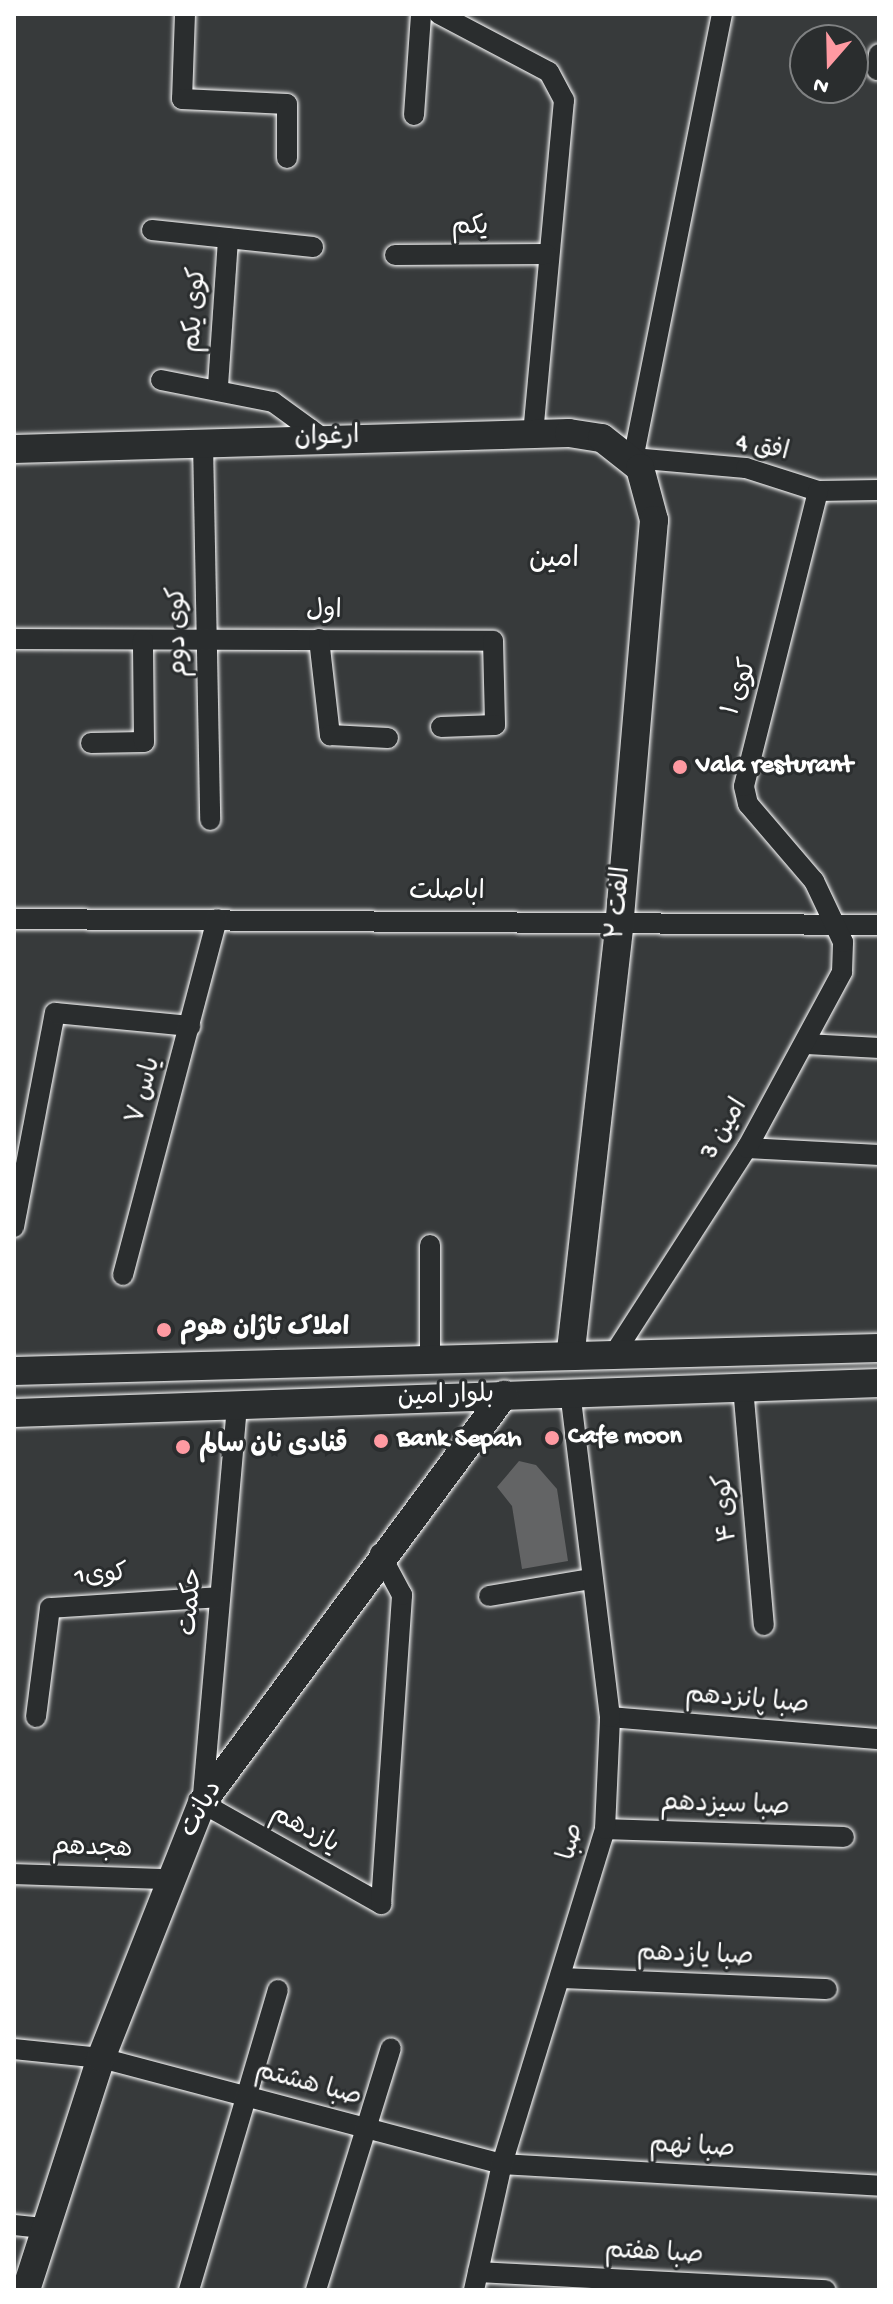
<!DOCTYPE html>
<meta charset="utf-8">
<style>
body{margin:0}
#map{position:relative;width:893px;height:2304px;overflow:hidden;background:#373a3b;font-family:"Gochi Hand","Playpen Sans Arabic",sans-serif}
div>[style]{position:absolute}
.building>*{inset:0;background:#636465}
.roads{filter:drop-shadow(0 0 2px #fff) drop-shadow(0 0 2px #fff)}
.street>*{height:20px;margin:-10px;padding:0 10px;transform-origin:10px;border-radius:10px;background:#2a2d2e}
.secondary>*{height:28px;margin:-14px;padding:0 14px;transform-origin:14px;border-radius:14px;background:#2a2d2e}
.dots>*{width:22px;height:22px;translate:-50% -50%;box-sizing:border-box;border:4px solid #2a2d2e;border-radius:50%}
span{translate:-50% -50%;white-space:nowrap;text-align:center;line-height:1.15;-webkit-text-stroke:6px #2a2d2e;paint-order:stroke}
.street-label{font-size:26px;color:#fff}
.poi-label{font-size:26px;color:#fff;font-weight:700}
.left{translate:0 -50%;text-align:left}
.neighbourhood-label{font-size:28px;color:#fff}
.frame{position:absolute;inset:0;border:16px solid #fff;pointer-events:none}
.north{position:absolute;left:789px;top:24px;width:80px;height:80px;box-sizing:border-box;background:#2a2d2e;border:2px solid #7f8182;border-radius:50%;rotate:200deg;font-size:22px;font-weight:700;line-height:32px;text-align:center;color:#fff}
.north::after{content:'';display:block;margin:auto;width:28px;height:36px;background:#ff9aa2;clip-path:polygon(50% 0,100% 100%,50% 72%,0 100%)}
</style>
<div id="map">
<div class="building">
<i style="clip-path:polygon(519px 1461px,536px 1465px,557px 1489px,568px 1561px,522px 1569px,512px 1506px,497px 1487px)"></i>
</div>
<div class="roads">
<div class="street">
<i style="left:185px;top:14px;width:85px;rotate:92deg"></i>
<i style="left:182px;top:99px;width:105px;rotate:2.7deg"></i>
<i style="left:287px;top:104px;width:54px;rotate:90deg"></i>
<i style="left:439px;top:14px;width:124px;rotate:27.8deg"></i>
<i style="left:549px;top:72px;width:32px;rotate:62deg"></i>
<i style="left:564px;top:100px;width:334px;rotate:95.3deg"></i>
<i style="left:722px;top:14px;width:453px;rotate:101.3deg"></i>
<i style="left:633px;top:458px;width:113px;rotate:5.1deg"></i>
<i style="left:746px;top:468px;width:76px;rotate:17.7deg"></i>
<i style="left:818px;top:491px;width:61px;rotate:-0.9deg"></i>
<i style="left:877px;top:70px;width:16px;rotate:-83deg"></i>
<i style="left:414px;top:115px;width:101px;rotate:-86deg"></i>
<i style="left:152px;top:230px;width:162px;rotate:6deg"></i>
<i style="left:395px;top:255px;width:151px;rotate:-0.4deg"></i>
<i style="left:161px;top:380px;width:114px;rotate:11.1deg"></i>
<i style="left:273px;top:402px;width:63px;rotate:36deg"></i>
<i style="left:218px;top:386px;width:148px;rotate:-86.1deg"></i>
<i style="left:203px;top:443px;width:377px;rotate:88.9deg"></i>
<i style="left:14px;top:639px;width:479px;rotate:0.2deg"></i>
<i style="left:493px;top:641px;width:84px;rotate:88.6deg"></i>
<i style="left:495px;top:725px;width:54px;rotate:177.9deg"></i>
<i style="left:319px;top:639px;width:97px;rotate:83.5deg"></i>
<i style="left:330px;top:735px;width:58px;rotate:3deg"></i>
<i style="left:91px;top:743px;width:53px;rotate:-1.1deg"></i>
<i style="left:144px;top:742px;width:102px;rotate:-90.6deg"></i>
<i style="left:14px;top:919px;width:865px;rotate:0.4deg"></i>
<i style="left:807px;top:1044px;width:72px;rotate:3.2deg"></i>
<i style="left:747px;top:1148px;width:132px;rotate:3deg"></i>
<i style="left:14px;top:1227px;width:218px;rotate:-79.2deg"></i>
<i style="left:55px;top:1013px;width:136px;rotate:5.5deg"></i>
<i style="left:430px;top:1245px;width:111px;rotate:90deg"></i>
<i style="left:123px;top:1275px;width:368px;rotate:-75.2deg"></i>
<i style="left:616px;top:1351px;width:242px;rotate:-57.2deg"></i>
<i style="left:747px;top:1148px;width:200px;rotate:-61.6deg"></i>
<i style="left:842px;top:972px;width:30px;rotate:-88deg"></i>
<i style="left:843px;top:942px;width:68px;rotate:-115.4deg"></i>
<i style="left:814px;top:881px;width:101px;rotate:-130.6deg"></i>
<i style="left:748px;top:804px;width:18px;rotate:-103deg"></i>
<i style="left:744px;top:786px;width:304px;rotate:-75.9deg"></i>
<i style="left:743px;top:1387px;width:239px;rotate:85deg"></i>
<i style="left:237px;top:1406px;width:399px;rotate:95deg"></i>
<i style="left:202px;top:1803px;width:206px;rotate:29.4deg"></i>
<i style="left:381px;top:1904px;width:310px;rotate:-86.1deg"></i>
<i style="left:402px;top:1595px;width:47px;rotate:-118.2deg"></i>
<i style="left:489px;top:1596px;width:103px;rotate:-9.5deg"></i>
<i style="left:36px;top:1717px;width:110px;rotate:-82.7deg"></i>
<i style="left:50px;top:1608px;width:169px;rotate:-3.7deg"></i>
<i style="left:610px;top:1717px;width:270px;rotate:4.7deg"></i>
<i style="left:605px;top:1829px;width:239px;rotate:1.9deg"></i>
<i style="left:14px;top:1874px;width:154px;rotate:1.9deg"></i>
<i style="left:560px;top:1978px;width:267px;rotate:2.4deg"></i>
<i style="left:14px;top:2049px;width:87px;rotate:5.9deg"></i>
<i style="left:101px;top:2058px;width:415px;rotate:14.8deg"></i>
<i style="left:502px;top:2164px;width:378px;rotate:3.3deg"></i>
<i style="left:14px;top:2225px;width:29px;rotate:6deg"></i>
<i style="left:478px;top:2272px;width:348px;rotate:3deg"></i>
<i style="left:189px;top:2290px;width:313px;rotate:-73.5deg"></i>
<i style="left:316px;top:2290px;width:253px;rotate:-72.8deg"></i>
<i style="left:474px;top:2290px;width:129px;rotate:-77.5deg"></i>
<i style="left:502px;top:2164px;width:350px;rotate:-72.9deg"></i>
<i style="left:605px;top:1829px;width:112px;rotate:-87.4deg"></i>
<i style="left:610px;top:1717px;width:327px;rotate:-97deg"></i>
</div>
<div class="secondary">
<i style="left:14px;top:449px;width:555px;rotate:-1.65deg"></i>
<i style="left:569px;top:433px;width:33px;rotate:9deg"></i>
<i style="left:602px;top:438px;width:48px;rotate:38.3deg"></i>
<i style="left:640px;top:468px;width:54px;rotate:74.9deg"></i>
<i style="left:654px;top:520px;width:401px;rotate:94.9deg"></i>
<i style="left:620px;top:920px;width:434px;rotate:96.5deg"></i>
<i style="left:14px;top:1371px;width:865px;rotate:-1.52deg"></i>
<i style="left:14px;top:1413px;width:866px;rotate:-1.99deg"></i>
<i style="left:26px;top:2290px;width:244px;rotate:-72.1deg"></i>
<i style="left:101px;top:2058px;width:274px;rotate:-68.4deg"></i>
<i style="left:202px;top:1803px;width:508px;rotate:-53.49deg"></i>
</div>
</div>
<div class="dots">
<i style="left:680px;top:767px;background:#ff9aa2"></i>
<i style="left:164px;top:1330px;background:#ff9aa2"></i>
<i style="left:552px;top:1438px;background:#ff9aa2"></i>
<i style="left:381px;top:1441px;background:#ff9aa2"></i>
<i style="left:183px;top:1447px;background:#ff9aa2"></i>
</div>
<div class="street-label">
<span style="left:470px;top:229px">یکم</span>
<span style="left:197px;top:310px;rotate:-86deg">کوی یکم</span>
<span style="left:327px;top:439px;rotate:-2deg">ارغوان</span>
<span style="left:762px;top:449px;rotate:13deg">افق 4</span>
<span style="left:324px;top:613px">اول</span>
<span style="left:180px;top:632px;rotate:-91deg">کوی دوم</span>
<span style="left:742px;top:688px;rotate:-70deg">کوی ۱</span>
<span style="left:447px;top:894px">اباصلت</span>
<span style="left:621px;top:903px;rotate:-85deg">الفت ۲</span>
<span style="left:146px;top:1091px;rotate:-75deg">یاس ۷</span>
<span style="left:726px;top:1130px;rotate:-59deg">امین 3</span>
<span style="left:446px;top:1398px;rotate:-2deg">بلوار امین</span>
<span style="left:728px;top:1508px;rotate:-95deg">کوی ۴</span>
<span style="left:101px;top:1577px;rotate:-3deg">کوی1</span>
<span style="left:193px;top:1602px;rotate:-85deg">حکمت</span>
<span style="left:747px;top:1702px;rotate:5deg">صبا پانزدهم</span>
<span style="left:725px;top:1807px;rotate:2deg">صبا سیزدهم</span>
<span style="left:203px;top:1810px;rotate:-61deg">دیانت</span>
<span style="left:304px;top:1831px;rotate:29deg">یازدهم</span>
<span style="left:573px;top:1842px;rotate:-76deg">صبا</span>
<span style="left:92px;top:1850px;rotate:2deg">هجدهم</span>
<span style="left:695px;top:1957px;rotate:2deg">صبا یازدهم</span>
<span style="left:308px;top:2086px;rotate:15deg">صبا هشتم</span>
<span style="left:692px;top:2149px;rotate:3deg">صبا نهم</span>
<span style="left:654px;top:2255px;rotate:3deg">صبا هفتم</span>
</div>
<div class="poi-label">
<span class="left" style="left:696px;top:767px">Vala resturant</span>
<span class="left" style="left:180px;top:1330px">املاک تاژان هوم</span>
<span class="left" style="left:568px;top:1438px">Cafe moon</span>
<span class="left" style="left:397px;top:1441px">Bank Sepah</span>
<span class="left" style="left:199px;top:1447px">قنادی نان سالم</span>
</div>
<div class="neighbourhood-label">
<span style="left:554px;top:561px">امین</span>
</div>
<div class="frame"></div>
<div class="north">N</div>
</div>
